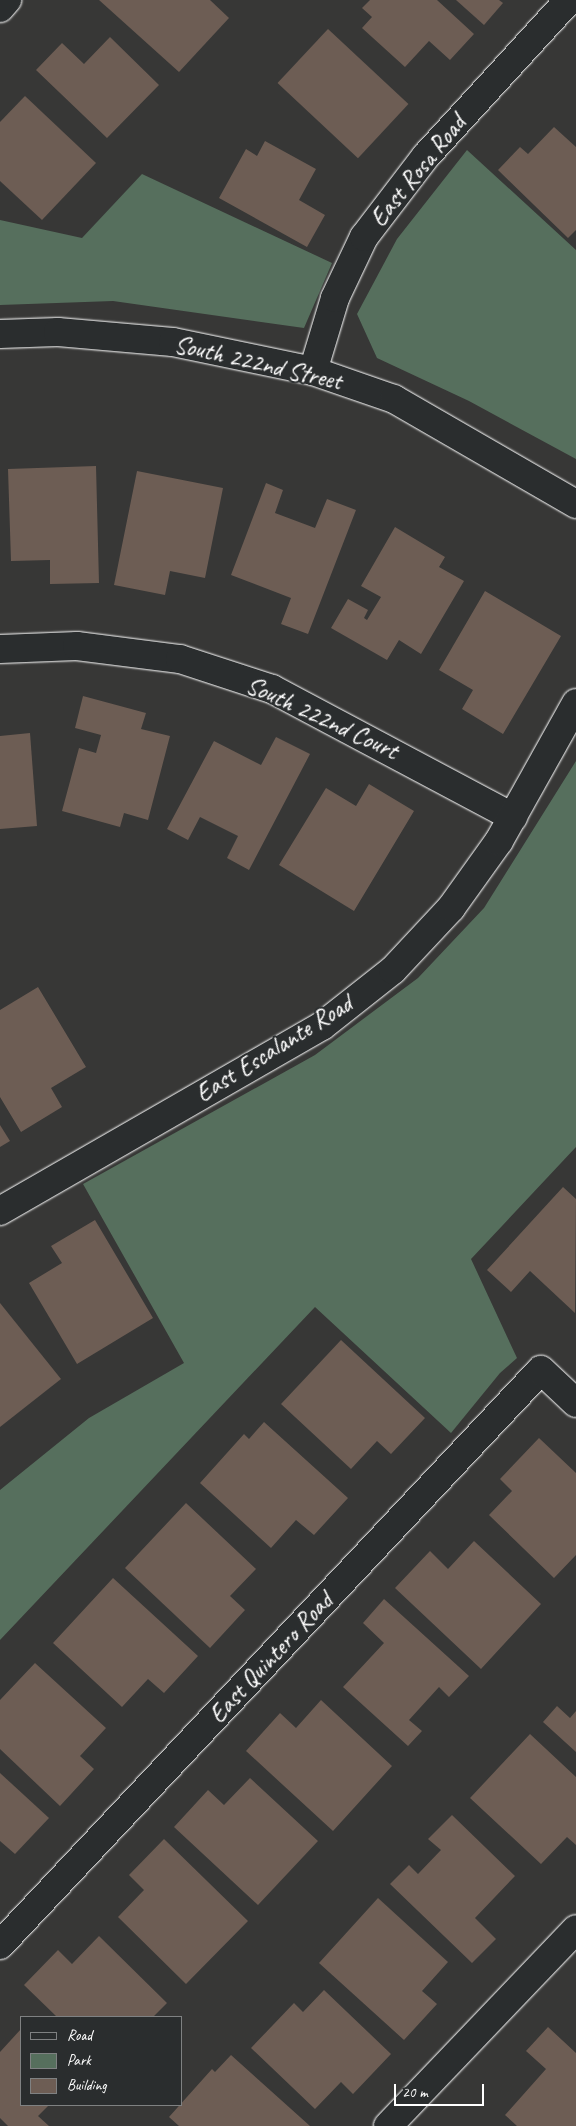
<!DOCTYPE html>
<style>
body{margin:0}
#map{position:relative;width:576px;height:2126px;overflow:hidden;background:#373736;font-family:Caveat,sans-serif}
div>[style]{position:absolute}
.green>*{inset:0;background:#566f5d}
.building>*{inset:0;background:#6d5d54;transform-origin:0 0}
.roads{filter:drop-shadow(0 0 1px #fff) drop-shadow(0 0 1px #fff)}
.minor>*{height:28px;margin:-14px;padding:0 14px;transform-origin:14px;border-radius:14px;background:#2a2d2e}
span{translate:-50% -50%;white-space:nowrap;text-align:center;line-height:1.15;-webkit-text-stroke:4px #2a2d2e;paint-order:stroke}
.street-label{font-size:25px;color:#fff}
.legend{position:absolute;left:20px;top:2016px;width:162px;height:90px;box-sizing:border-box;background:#2a2d2e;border:1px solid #7f8182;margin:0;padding:6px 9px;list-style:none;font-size:15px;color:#fff}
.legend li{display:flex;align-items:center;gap:10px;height:25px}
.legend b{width:25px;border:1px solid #7f8182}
.scale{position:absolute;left:394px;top:2084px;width:90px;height:22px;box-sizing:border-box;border:2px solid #fff;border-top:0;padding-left:6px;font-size:15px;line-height:18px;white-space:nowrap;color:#fff;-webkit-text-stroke:4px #2a2d2e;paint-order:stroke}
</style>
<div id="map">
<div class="green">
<i style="clip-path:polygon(467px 150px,576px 250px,576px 459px,469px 401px,377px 358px,357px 314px,397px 239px)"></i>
<i style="clip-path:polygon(142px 174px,332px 263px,304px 328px,113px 301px,0 305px,0 220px,82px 238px)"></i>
<i style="clip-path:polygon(576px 761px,576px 1147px,471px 1259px,517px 1358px,500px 1373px,451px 1433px,315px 1307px,0 1640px,0 1490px,89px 1418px,184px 1363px,83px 1184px,315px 1055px,418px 978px,484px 908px)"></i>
</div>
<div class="building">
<i style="clip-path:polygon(99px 0,210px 0,229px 18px,179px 72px)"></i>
<i style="clip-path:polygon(370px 0,437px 0,474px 34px,450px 60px,429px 41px,405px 67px,362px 28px,372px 17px,362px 8px)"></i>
<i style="clip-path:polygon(456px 0,499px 0,503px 3px,484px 25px)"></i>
<i style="left:328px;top:29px;width:110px;height:74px;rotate:43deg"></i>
<i style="clip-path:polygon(110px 37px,159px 85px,107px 138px,36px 70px,62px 43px,84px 64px)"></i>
<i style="clip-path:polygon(25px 96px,96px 163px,42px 220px,0 181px,0 122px)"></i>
<i style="clip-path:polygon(554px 127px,576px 147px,576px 230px,568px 238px,498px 170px,520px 147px,528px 154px)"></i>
<i style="clip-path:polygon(265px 141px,316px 169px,299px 200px,325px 215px,307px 247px,219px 198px,246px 149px,257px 156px)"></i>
<i style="clip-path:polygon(96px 466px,99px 583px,50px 584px,50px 560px,11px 561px,8px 469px)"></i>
<i style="clip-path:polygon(137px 471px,223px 488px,205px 578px,170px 571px,165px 595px,114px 585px)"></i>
<i style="clip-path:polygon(266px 483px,283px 490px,275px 513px,315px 528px,327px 499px,356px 510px,308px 634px,281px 624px,291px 598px,231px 575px)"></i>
<i style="clip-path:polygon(395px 527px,445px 557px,439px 567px,464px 581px,421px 654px,399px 640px,387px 660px,331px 628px,348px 599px,368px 610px,364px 618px,367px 620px,381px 597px,361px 586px)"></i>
<i style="clip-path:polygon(485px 591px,561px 636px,503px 734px,462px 709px,473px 690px,439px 670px)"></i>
<i style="clip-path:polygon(83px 696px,146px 713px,141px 729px,170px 736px,148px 820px,124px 813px,120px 827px,62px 811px,79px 748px,96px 753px,101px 735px,75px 728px)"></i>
<i style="clip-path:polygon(30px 733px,37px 826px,0 829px,0 736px)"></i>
<i style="clip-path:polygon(276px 737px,310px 754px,249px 870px,227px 858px,238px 836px,200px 817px,188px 840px,167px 829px,214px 741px,261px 765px)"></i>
<i style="clip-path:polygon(369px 784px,414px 811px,354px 911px,279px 865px,326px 788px,356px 806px)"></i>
<i style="clip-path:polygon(38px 987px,86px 1067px,51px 1088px,62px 1107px,21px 1132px,0 1097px,0 1010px)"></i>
<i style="clip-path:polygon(0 1125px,10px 1141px,0 1147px)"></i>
<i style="clip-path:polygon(563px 1187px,576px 1199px,575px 1313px,530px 1271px,511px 1292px,487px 1270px)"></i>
<i style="clip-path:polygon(95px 1220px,153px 1318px,77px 1364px,29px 1283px,62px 1263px,51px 1246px)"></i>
<i style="clip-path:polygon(0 1303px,61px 1379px,0 1427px)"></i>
<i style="clip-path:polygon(341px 1340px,425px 1418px,391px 1454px,377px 1441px,351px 1469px,281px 1404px)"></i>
<i style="clip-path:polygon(264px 1422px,348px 1498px,314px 1535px,296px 1520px,271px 1548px,200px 1483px,244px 1434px,249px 1439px)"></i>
<i style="clip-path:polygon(539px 1438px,576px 1473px,576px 1555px,554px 1578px,489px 1515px,512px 1491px,500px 1479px)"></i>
<i style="clip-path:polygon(186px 1503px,256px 1569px,230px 1596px,245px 1610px,210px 1648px,125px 1568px)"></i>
<i style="clip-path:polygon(474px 1541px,541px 1604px,481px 1669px,395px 1588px,430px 1551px,448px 1569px)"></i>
<i style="clip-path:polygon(113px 1578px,198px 1656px,164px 1693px,148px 1679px,122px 1707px,53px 1643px)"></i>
<i style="clip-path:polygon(384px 1599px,469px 1676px,449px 1697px,439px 1687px,409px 1720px,422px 1731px,408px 1746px,343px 1687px,384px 1643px,363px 1623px)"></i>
<i style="clip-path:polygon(35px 1663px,106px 1728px,80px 1756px,94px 1769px,60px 1806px,0 1749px,0 1700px)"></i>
<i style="clip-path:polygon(321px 1700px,392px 1766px,333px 1831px,246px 1751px,280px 1713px,296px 1728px)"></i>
<i style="clip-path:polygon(557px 1706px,570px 1718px,576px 1711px,576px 1752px,543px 1722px)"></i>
<i style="clip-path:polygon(530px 1734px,576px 1777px,576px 1845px,567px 1837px,541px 1864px,470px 1798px)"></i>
<i style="clip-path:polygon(0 1773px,49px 1818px,15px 1854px,0 1841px)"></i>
<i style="clip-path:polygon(250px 1778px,318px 1841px,258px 1905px,174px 1827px,208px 1790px,224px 1805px)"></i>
<i style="clip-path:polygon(452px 1815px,515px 1876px,475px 1918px,496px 1939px,472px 1963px,390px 1884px,409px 1865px,418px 1874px,441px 1850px,428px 1839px)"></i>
<i style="clip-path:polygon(164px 1839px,248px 1921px,186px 1984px,118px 1917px,144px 1890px,129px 1875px)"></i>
<i style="clip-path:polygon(378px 1898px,448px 1962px,422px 1991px,437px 2004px,404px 2040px,319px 1963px)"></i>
<i style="clip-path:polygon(99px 1936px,167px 2003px,153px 2017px,57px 2017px,24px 1985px,58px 1950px,72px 1964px)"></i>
<i style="clip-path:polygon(324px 1990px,391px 2054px,353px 2094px,341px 2082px,315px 2109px,251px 2048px,294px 2003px,303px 2012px)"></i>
<i style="clip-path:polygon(548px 2027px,576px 2053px,576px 2126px,517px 2126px,505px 2115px,546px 2069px,526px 2051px)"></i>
<i style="clip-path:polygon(21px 2029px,21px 2105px,49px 2105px,38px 2116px,49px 2126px,8px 2126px,0 2118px,0 2052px)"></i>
<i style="clip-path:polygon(231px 2055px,310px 2126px,179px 2126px,169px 2117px,212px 2069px,215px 2072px)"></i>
</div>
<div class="roads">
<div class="minor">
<i style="left:0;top:8px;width:11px;rotate:-49deg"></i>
<i style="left:0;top:334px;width:58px;rotate:-2deg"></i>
<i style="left:58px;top:332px;width:115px;rotate:5deg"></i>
<i style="left:173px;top:342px;width:143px;rotate:11.7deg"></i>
<i style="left:313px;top:371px;width:86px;rotate:19.1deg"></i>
<i style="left:394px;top:399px;width:210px;rotate:30deg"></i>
<i style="left:313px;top:371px;width:76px;rotate:-73.2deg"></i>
<i style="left:335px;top:298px;width:68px;rotate:-64.6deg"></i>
<i style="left:364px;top:237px;width:102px;rotate:-52.6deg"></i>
<i style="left:426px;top:156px;width:212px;rotate:-47.5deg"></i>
<i style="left:0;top:649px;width:77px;rotate:-2.2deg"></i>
<i style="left:77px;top:646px;width:104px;rotate:7.2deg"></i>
<i style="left:180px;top:659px;width:97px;rotate:18.1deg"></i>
<i style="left:272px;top:689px;width:273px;rotate:28deg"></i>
<i style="left:0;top:1211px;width:371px;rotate:-29.9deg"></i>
<i style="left:322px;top:1026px;width:90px;rotate:-38.3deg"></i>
<i style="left:393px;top:970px;width:85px;rotate:-46.9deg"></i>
<i style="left:451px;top:908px;width:82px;rotate:-54.4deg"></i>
<i style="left:499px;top:841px;width:158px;rotate:-60.8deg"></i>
<i style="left:0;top:1945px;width:789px;rotate:-46.75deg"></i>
<i style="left:541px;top:1370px;width:48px;rotate:43.3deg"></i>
<i style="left:388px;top:2126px;width:272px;rotate:-46.3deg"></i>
</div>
</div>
<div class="street-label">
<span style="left:418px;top:171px;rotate:-51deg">East Rosa Road</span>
<span style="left:258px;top:363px;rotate:13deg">South 222nd Street</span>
<span style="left:322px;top:718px;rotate:25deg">South 222nd Court</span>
<span style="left:274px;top:1049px;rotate:-32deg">East Escalante Road</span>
<span style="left:271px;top:1658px;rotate:-47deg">East Quintero Road</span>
</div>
<ul class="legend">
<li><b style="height:6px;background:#2a2d2e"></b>Road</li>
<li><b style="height:14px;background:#566f5d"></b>Park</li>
<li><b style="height:14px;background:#6d5d54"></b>Building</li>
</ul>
<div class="scale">20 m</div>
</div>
